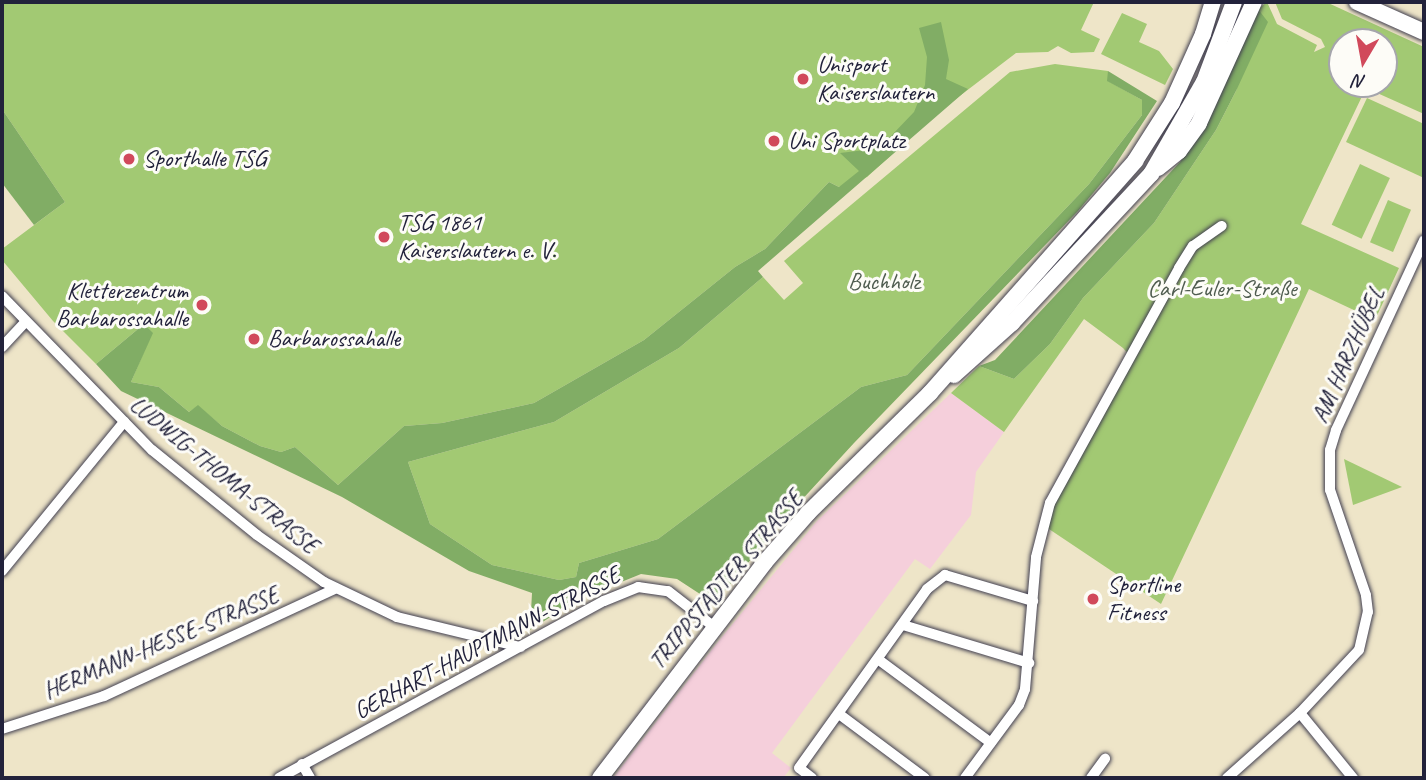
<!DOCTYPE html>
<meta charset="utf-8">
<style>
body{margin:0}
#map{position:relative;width:1426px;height:780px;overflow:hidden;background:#eee5c8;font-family:Caveat,sans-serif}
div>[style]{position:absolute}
.built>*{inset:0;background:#f5cfdb}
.green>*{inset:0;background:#a2c973;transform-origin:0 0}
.forest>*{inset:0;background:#81ad65}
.roads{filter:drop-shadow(0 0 2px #413f50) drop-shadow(0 0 2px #413f50)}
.street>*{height:10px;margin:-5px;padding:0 5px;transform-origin:5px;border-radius:5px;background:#fff}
.secondary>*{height:16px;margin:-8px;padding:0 8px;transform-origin:8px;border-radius:8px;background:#fff}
.dots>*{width:19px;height:19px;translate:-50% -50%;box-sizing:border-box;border:4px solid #fdfcf7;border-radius:50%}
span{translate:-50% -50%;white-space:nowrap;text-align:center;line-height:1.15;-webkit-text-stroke:6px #fdfcf7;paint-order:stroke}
.poi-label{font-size:24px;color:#22223b}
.left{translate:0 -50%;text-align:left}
.right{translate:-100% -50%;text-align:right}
.park-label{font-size:24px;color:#4f5c4f}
.street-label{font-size:24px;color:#22223b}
.frame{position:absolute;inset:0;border:4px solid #22223b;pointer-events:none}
.north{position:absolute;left:1328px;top:28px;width:70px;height:70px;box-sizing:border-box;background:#fdfcf7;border:2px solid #a5a5ac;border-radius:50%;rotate:190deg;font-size:19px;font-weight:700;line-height:28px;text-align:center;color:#22223b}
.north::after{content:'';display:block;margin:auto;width:24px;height:32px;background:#d1495b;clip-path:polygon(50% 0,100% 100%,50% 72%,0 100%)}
</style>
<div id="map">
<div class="built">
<i style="clip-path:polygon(951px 393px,1004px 432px,976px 472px,971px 515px,930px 569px,915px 559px,772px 753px,791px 768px,783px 778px,613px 778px,717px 643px,817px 521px)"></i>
</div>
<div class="green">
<i style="clip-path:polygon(2px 2px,1094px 2px,1081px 30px,1100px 39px,1094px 52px,1071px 53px,1058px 46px,1048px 52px,1016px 53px,940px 111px,867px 177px,839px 187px,829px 182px,765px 249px,735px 267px,644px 340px,534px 403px,442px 423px,404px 426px,338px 485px,295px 447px,281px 452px,260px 446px,222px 426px,198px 406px,189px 412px,159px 387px,131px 382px,152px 333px,144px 324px,96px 364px,53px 321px,2px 260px,2px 249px,65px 202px,2px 109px)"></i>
<i style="clip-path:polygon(evenodd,1267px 2px,1277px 24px,1317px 45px,1314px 52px,1325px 47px,1321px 39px,1282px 19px,1275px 2px,1326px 2px,1424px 47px,1424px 114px,1366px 88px,1301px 224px,1399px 268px,1375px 320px,1309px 289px,1161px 604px,1043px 525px,1130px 356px,1123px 348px,1084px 319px,1004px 432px,951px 393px,979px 366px,1014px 379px,1050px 344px,1083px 298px,1154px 223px,1216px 130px,1236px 91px,1258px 9px,1267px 2px,1342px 42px,1384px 42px,1384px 84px,1342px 84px,1342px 42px)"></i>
<i style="clip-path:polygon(1122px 13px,1147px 24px,1139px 42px,1159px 51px,1173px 69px,1165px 85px,1101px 54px)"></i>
<i style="clip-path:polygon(1055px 64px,1108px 71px,1108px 81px,1142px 100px,1142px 115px,1089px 184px,907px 375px,861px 387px,658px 539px,579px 563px,576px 577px,559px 580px,492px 565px,430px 524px,408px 462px,554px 422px,679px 348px,763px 277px,784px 300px,803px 283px,784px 261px,1010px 72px)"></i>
<i style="clip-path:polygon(1367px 98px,1424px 124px,1424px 178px,1346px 142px)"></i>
<i style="left:1360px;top:164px;width:33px;height:67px;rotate:25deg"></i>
<i style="left:1388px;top:200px;width:25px;height:46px;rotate:23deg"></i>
<i style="clip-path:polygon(1344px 459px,1402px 487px,1353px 505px)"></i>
</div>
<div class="forest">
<i style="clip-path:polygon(1258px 9px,1268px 22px,1236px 91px,1216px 130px,1154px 223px,1083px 298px,1050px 344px,1014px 379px,979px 366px,995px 360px,1180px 162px,1201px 133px)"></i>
<i style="clip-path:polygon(941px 22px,949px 60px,946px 79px,968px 89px,758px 271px,763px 277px,679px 348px,554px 422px,408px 462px,430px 524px,492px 565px,559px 580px,576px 577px,579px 563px,658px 539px,861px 387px,907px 375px,1089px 184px,1142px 115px,1142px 100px,1107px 81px,1108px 71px,1157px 101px,1110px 173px,1078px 211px,854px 443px,787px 516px,718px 599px,708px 605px,703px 604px,700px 594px,677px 579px,641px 574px,577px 600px,530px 630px,532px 593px,469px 571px,342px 497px,121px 391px,96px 364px,144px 324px,153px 333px,131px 382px,159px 387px,189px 412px,198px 405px,222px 426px,260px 446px,281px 452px,295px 447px,338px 485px,404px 426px,442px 423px,534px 403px,644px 340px,735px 267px,765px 249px,829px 182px,839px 187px,859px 171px,840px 153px,865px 150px,891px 136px,914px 112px,925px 85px,927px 57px,919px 28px)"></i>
<i style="clip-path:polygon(2px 109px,65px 202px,34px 225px,2px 183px)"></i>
</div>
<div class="roads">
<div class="street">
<i style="left:2px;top:296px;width:215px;rotate:45.8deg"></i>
<i style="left:152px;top:450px;width:135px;rotate:39deg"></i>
<i style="left:257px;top:535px;width:82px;rotate:35deg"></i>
<i style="left:324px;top:582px;width:81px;rotate:25.6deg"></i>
<i style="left:397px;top:617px;width:127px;rotate:13.7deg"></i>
<i style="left:2px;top:347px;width:34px;rotate:-47deg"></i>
<i style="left:2px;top:571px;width:193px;rotate:-50.7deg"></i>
<i style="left:903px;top:625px;width:132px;rotate:16.8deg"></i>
<i style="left:879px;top:660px;width:139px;rotate:36.5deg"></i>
<i style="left:1300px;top:713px;width:84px;rotate:50.8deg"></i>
<i style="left:839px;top:714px;width:107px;rotate:36.7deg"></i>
<i style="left:2px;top:729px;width:107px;rotate:-17.9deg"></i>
<i style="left:104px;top:696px;width:254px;rotate:-24.9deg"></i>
<i style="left:302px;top:764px;width:16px;rotate:60deg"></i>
<i style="left:279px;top:778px;width:370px;rotate:-28.6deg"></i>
<i style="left:604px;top:601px;width:37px;rotate:-22deg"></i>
<i style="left:638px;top:587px;width:30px;rotate:8deg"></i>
<i style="left:668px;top:591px;width:57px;rotate:37.9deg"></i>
<i style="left:812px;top:778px;width:16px;rotate:-142deg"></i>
<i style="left:799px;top:768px;width:220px;rotate:-54.4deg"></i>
<i style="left:927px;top:589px;width:23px;rotate:-38deg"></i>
<i style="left:945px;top:575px;width:92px;rotate:16.5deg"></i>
<i style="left:965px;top:778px;width:91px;rotate:-53.5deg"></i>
<i style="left:1019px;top:705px;width:17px;rotate:-69deg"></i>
<i style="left:1025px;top:689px;width:132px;rotate:-85.2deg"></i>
<i style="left:1036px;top:557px;width:56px;rotate:-75.5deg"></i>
<i style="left:1050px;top:503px;width:268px;rotate:-61.2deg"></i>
<i style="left:1179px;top:268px;width:26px;rotate:-58deg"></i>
<i style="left:1193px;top:246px;width:35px;rotate:-35deg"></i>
<i style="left:1091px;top:778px;width:24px;rotate:-54deg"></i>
<i style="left:1227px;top:778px;width:98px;rotate:-41.7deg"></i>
<i style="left:1300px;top:713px;width:86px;rotate:-46.9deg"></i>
<i style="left:1359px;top:650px;width:39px;rotate:-77deg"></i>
<i style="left:1368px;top:612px;width:17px;rotate:-97deg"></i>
<i style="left:1366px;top:595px;width:111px;rotate:-108.9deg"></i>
<i style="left:1330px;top:490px;width:40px;rotate:-90deg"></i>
<i style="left:1330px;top:450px;width:21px;rotate:-73deg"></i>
<i style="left:1336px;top:430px;width:209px;rotate:-65.1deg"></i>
</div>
<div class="secondary">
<i style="left:1357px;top:2px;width:73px;rotate:24.1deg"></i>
<i style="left:1158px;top:168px;width:27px;rotate:-39deg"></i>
<i style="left:1179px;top:151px;width:34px;rotate:-54deg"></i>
<i style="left:1199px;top:123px;width:133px;rotate:-65.6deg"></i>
<i style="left:954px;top:375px;width:78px;rotate:-41.9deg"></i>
<i style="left:1012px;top:323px;width:204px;rotate:-47deg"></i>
<i style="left:1151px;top:174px;width:106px;rotate:-60.1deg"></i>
<i style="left:1204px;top:82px;width:85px;rotate:-69.4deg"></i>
<i style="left:600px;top:778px;width:272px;rotate:-52.6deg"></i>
<i style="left:765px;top:562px;width:65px;rotate:-48.7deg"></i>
<i style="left:808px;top:513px;width:171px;rotate:-44.5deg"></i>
<i style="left:930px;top:393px;width:310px;rotate:-48.5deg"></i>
<i style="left:1135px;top:161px;width:69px;rotate:-57.5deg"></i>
<i style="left:1172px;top:103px;width:76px;rotate:-65.8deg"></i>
<i style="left:1203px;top:34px;width:34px;rotate:-73deg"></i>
</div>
</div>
<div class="dots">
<i style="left:803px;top:79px;background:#d1495b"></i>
<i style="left:774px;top:141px;background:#d1495b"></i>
<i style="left:129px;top:159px;background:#d1495b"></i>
<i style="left:384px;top:237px;background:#d1495b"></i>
<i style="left:202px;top:305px;background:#d1495b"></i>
<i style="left:254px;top:339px;background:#d1495b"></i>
<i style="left:1093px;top:599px;background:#d1495b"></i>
</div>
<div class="poi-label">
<span class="left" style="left:817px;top:79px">Unisport<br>Kaiserslautern</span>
<span class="left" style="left:788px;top:141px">Uni Sportplatz</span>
<span class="left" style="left:143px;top:159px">Sporthalle TSG</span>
<span class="left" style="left:398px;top:237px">TSG 1861<br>Kaiserslautern e. V.</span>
<span class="right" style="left:188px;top:305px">Kletterzentrum<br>Barbarossahalle</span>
<span class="left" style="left:268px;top:339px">Barbarossahalle</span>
<span class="left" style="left:1107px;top:599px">Sportline<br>Fitness</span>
</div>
<div class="park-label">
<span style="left:884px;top:282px">Buchholz</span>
<span style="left:1222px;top:289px">Carl-Euler-Straße</span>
</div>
<div class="street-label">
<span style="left:1348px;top:355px;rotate:-66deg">AM HARZHÜBEL</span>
<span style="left:224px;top:475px;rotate:39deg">LUDWIG-THOMA-STRASSE</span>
<span style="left:726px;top:580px;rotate:-50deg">TRIPPSTADTER STRASSE</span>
<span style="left:161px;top:643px;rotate:-23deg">HERMANN-HESSE-STRASSE</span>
<span style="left:487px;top:643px;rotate:-28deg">GERHART-HAUPTMANN-STRASSE</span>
</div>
<div class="frame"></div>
<div class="north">N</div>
</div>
